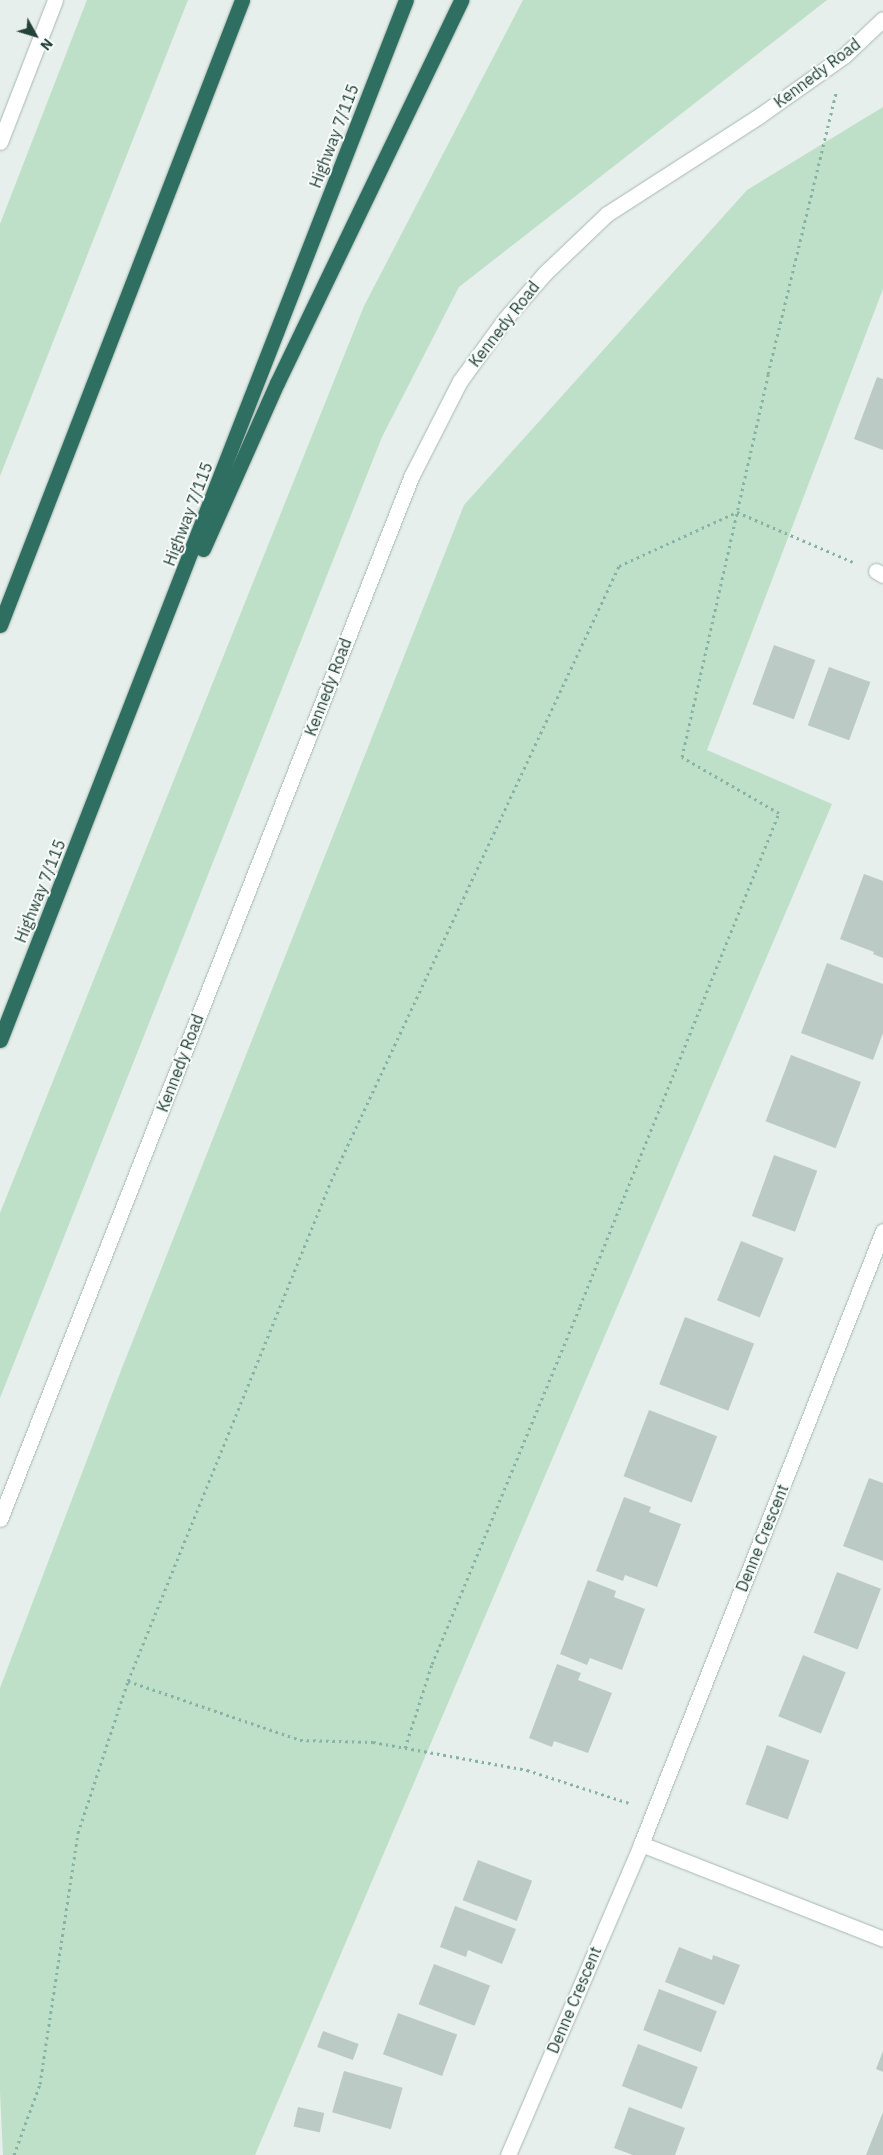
<!DOCTYPE html>
<style>
body{margin:0}
#map{position:relative;width:883px;height:2155px;overflow:hidden;background:#e6efeb;font-family:"IBM Plex Sans",sans-serif}
div>[style]{position:absolute}
.green>*{inset:0;background:#bfe0c8}
.building>*{inset:0;background:#bbcac4;transform-origin:0 0}
.path>*{height:3px;margin-top:-1.5px;transform-origin:0;background:repeating-linear-gradient(90deg,#86b3a5 0 2.5px,transparent 0 6.5px)}
.roads{filter:drop-shadow(0 0 1px #a8b8b2) drop-shadow(0 0 1px #a8b8b2)}
.minor>*{height:15px;margin:-7.5px;padding:0 7.5px;transform-origin:7.5px;border-radius:7.5px;background:#fff}
.tertiary>*{height:15px;margin:-7.5px;padding:0 7.5px;transform-origin:7.5px;border-radius:7.5px;background:#fff}
.motorway>*{height:15px;margin:-7.5px;padding:0 7.5px;transform-origin:7.5px;border-radius:7.5px;background:#2f6f62}
span{translate:-50% -50%;white-space:nowrap;text-align:center;line-height:1.15;-webkit-text-stroke:4px #f7fbf9;paint-order:stroke}
.street-label{font-size:16px;color:#24423a}
.north{position:absolute;left:10px;top:10px;width:50px;height:50px;-webkit-text-stroke:4px #f7fbf9;paint-order:stroke;rotate:129deg;font-size:14px;font-weight:700;line-height:20px;text-align:center;color:#24423a}
.north::after{content:'';display:block;margin:auto;width:18px;height:22px;background:#24423a;clip-path:polygon(50% 0,100% 100%,50% 72%,0 100%)}
</style>
<div id="map">
<div class="green">
<i style="clip-path:polygon(87px 0,188px 0,0 476px,0 224px)"></i>
<i style="clip-path:polygon(523px 0,827px 0,459px 287px,382px 437px,0 1398px,0 1213px,364px 306px)"></i>
<i style="clip-path:polygon(883px 107px,883px 289px,707px 750px,832px 804px,255px 2155px,3px 2155px,0 2092px,0 1688px,122px 1368px,464px 505px,747px 190px)"></i>
</div>
<div class="building">
<i style="clip-path:polygon(877px 377px,883px 379px,883px 450px,854px 439px)"></i>
<i style="left:774px;top:645px;width:44px;height:63px;rotate:20deg"></i>
<i style="left:829px;top:667px;width:44px;height:62px;rotate:20deg"></i>
<i style="clip-path:polygon(864px 874px,883px 881px,883px 958px,873px 954px,874px 952px,840px 939px)"></i>
<i style="clip-path:polygon(827px 963px,883px 984px,883px 1033px,873px 1060px,801px 1033px)"></i>
<i style="left:791px;top:1055px;width:75px;height:71px;rotate:21deg"></i>
<i style="left:774px;top:1155px;width:46px;height:65px;rotate:20deg"></i>
<i style="left:741px;top:1241px;width:46px;height:64px;rotate:22deg"></i>
<i style="left:685px;top:1317px;width:74px;height:72px;rotate:21deg"></i>
<i style="left:649px;top:1410px;width:73px;height:71px;rotate:21deg"></i>
<i style="clip-path:polygon(869px 1478px,883px 1483px,883px 1561px,843px 1546px)"></i>
<i style="clip-path:polygon(624px 1497px,651px 1507px,649px 1512px,681px 1524px,657px 1587px,625px 1575px,623px 1581px,596px 1571px)"></i>
<i style="left:837px;top:1572px;width:47px;height:65px;rotate:21deg"></i>
<i style="clip-path:polygon(588px 1580px,616px 1591px,614px 1597px,645px 1609px,622px 1670px,590px 1658px,587px 1665px,560px 1654px)"></i>
<i style="left:803px;top:1655px;width:46px;height:66px;rotate:22deg"></i>
<i style="clip-path:polygon(557px 1664px,581px 1673px,578px 1680px,612px 1693px,588px 1753px,554px 1741px,552px 1747px,529px 1738px)"></i>
<i style="left:767px;top:1745px;width:45px;height:63px;rotate:20deg"></i>
<i style="left:478px;top:1860px;width:58px;height:43px;rotate:21deg"></i>
<i style="clip-path:polygon(455px 1906px,516px 1929px,502px 1964px,468px 1950px,466px 1957px,440px 1947px)"></i>
<i style="clip-path:polygon(679px 1947px,712px 1960px,713px 1955px,740px 1965px,724px 2005px,665px 1982px)"></i>
<i style="left:434px;top:1964px;width:60px;height:43px;rotate:21deg"></i>
<i style="left:659px;top:1989px;width:62px;height:44px;rotate:21deg"></i>
<i style="left:398px;top:2013px;width:63px;height:44px;rotate:20deg"></i>
<i style="left:323px;top:2031px;width:38px;height:17px;rotate:20deg"></i>
<i style="left:638px;top:2044px;width:64px;height:45px;rotate:21deg"></i>
<i style="clip-path:polygon(883px 2051px,883px 2072px,876px 2069px)"></i>
<i style="left:344px;top:2071px;width:61px;height:43px;rotate:16deg"></i>
<i style="left:298px;top:2107px;width:27px;height:20px;rotate:13deg"></i>
<i style="clip-path:polygon(629px 2107px,685px 2128px,675px 2155px,633px 2155px,614px 2148px)"></i>
<i style="clip-path:polygon(883px 2112px,883px 2155px,866px 2155px)"></i>
</div>
<div class="path">
<i style="left:128px;top:1681px;width:182px;rotate:18.9deg"></i>
<i style="left:300px;top:1740px;width:73px;rotate:1.6deg"></i>
<i style="left:373px;top:1742px;width:157px;rotate:10.3deg"></i>
<i style="left:527px;top:1770px;width:110px;rotate:17.9deg"></i>
<i style="left:405px;top:1748px;width:88px;rotate:-72.2deg"></i>
<i style="left:432px;top:1664px;width:387px;rotate:-67.5deg"></i>
<i style="left:580px;top:1306px;width:532px;rotate:-68.02deg"></i>
<i style="left:779px;top:813px;width:112px;rotate:-150deg"></i>
<i style="left:682px;top:757px;width:393px;rotate:-77.3deg"></i>
<i style="left:768px;top:374px;width:289px;rotate:-76.4deg"></i>
<i style="left:14px;top:2155px;width:76px;rotate:-69.9deg"></i>
<i style="left:40px;top:2084px;width:254px;rotate:-81.4deg"></i>
<i style="left:78px;top:1833px;width:160px;rotate:-71.8deg"></i>
<i style="left:128px;top:1681px;width:540px;rotate:-67.9deg"></i>
<i style="left:331px;top:1181px;width:679px;rotate:-64.91deg"></i>
<i style="left:619px;top:566px;width:130px;rotate:-24.6deg"></i>
<i style="left:737px;top:512px;width:126px;rotate:23.3deg"></i>
</div>
<div class="roads">
<div class="minor">
<i style="left:876px;top:571px;width:8px;rotate:30deg"></i>
<i style="left:641px;top:1844px;width:260px;rotate:21.4deg"></i>
<i style="left:508px;top:2155px;width:338px;rotate:-66.8deg"></i>
<i style="left:641px;top:1844px;width:659px;rotate:-68.46deg"></i>
</div>
<div class="tertiary">
<i style="left:0;top:142px;width:152px;rotate:-68.8deg"></i>
<i style="left:0;top:1519px;width:1120px;rotate:-68.47deg"></i>
<i style="left:411px;top:477px;width:108px;rotate:-63deg"></i>
<i style="left:460px;top:381px;width:77px;rotate:-54deg"></i>
<i style="left:505px;top:319px;width:61px;rotate:-49deg"></i>
<i style="left:545px;top:273px;width:86px;rotate:-43.6deg"></i>
<i style="left:607px;top:214px;width:181px;rotate:-32.8deg"></i>
<i style="left:759px;top:116px;width:105px;rotate:-35.3deg"></i>
<i style="left:845px;top:55px;width:52px;rotate:-43.5deg"></i>
</div>
<div class="motorway">
<i style="left:203px;top:549px;width:182px;rotate:-66deg"></i>
<i style="left:277px;top:383px;width:425px;rotate:-64.3deg"></i>
<i style="left:0;top:625px;width:670px;rotate:-68.83deg"></i>
<i style="left:0;top:1040px;width:1116px;rotate:-68.68deg"></i>
</div>
</div>
<div class="street-label">
<span style="left:817px;top:73px;rotate:-37deg">Kennedy Road</span>
<span style="left:334px;top:136px;rotate:-69deg">Highway 7/115</span>
<span style="left:504px;top:324px;rotate:-52deg">Kennedy Road</span>
<span style="left:188px;top:514px;rotate:-69deg">Highway 7/115</span>
<span style="left:328px;top:687px;rotate:-69deg">Kennedy Road</span>
<span style="left:40px;top:891px;rotate:-68deg">Highway 7/115</span>
<span style="left:180px;top:1063px;rotate:-69deg">Kennedy Road</span>
<span style="left:762px;top:1538px;rotate:-68deg">Denne Crescent</span>
<span style="left:574px;top:2000px;rotate:-67deg">Denne Crescent</span>
</div>
<div class="north">N</div>
</div>
